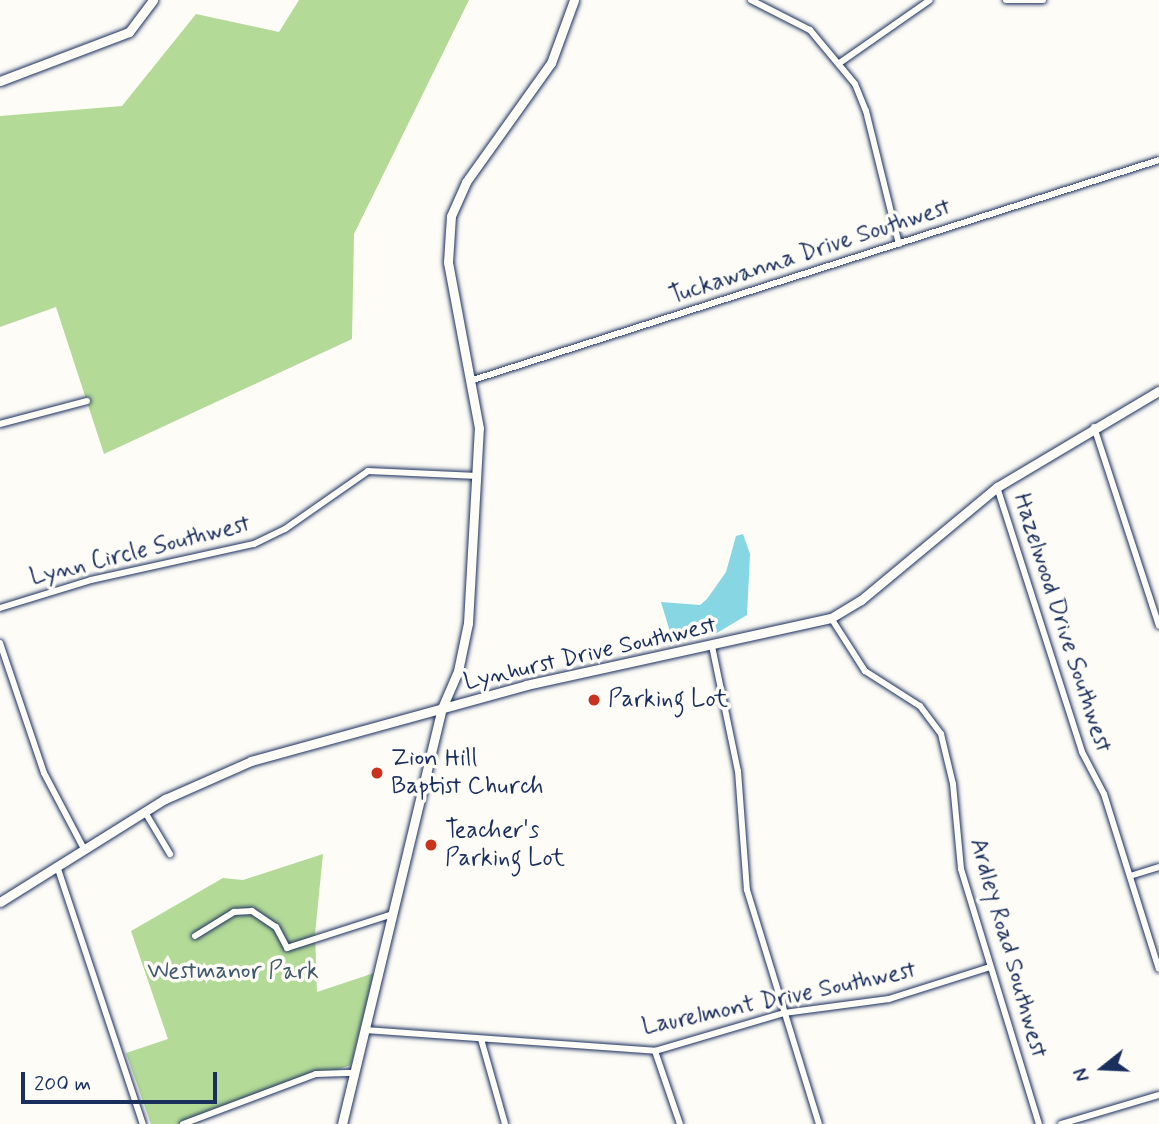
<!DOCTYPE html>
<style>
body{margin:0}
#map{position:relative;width:1159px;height:1124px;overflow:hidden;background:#fdfcf7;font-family:Mynerve,sans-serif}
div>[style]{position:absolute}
.green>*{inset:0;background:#b3da97}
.water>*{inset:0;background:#87d6e4}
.roads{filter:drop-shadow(0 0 2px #1b2f5e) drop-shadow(0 0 2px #1b2f5e)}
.street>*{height:6px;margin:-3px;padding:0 3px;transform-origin:3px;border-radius:3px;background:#fdfcf7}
.secondary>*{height:9px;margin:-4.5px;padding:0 4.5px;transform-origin:4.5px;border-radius:4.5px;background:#fdfcf7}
.dots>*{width:19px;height:19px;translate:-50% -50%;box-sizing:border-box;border:4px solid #fdfcf7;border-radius:50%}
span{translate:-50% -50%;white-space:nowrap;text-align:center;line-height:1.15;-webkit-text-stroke:7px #fdfcf7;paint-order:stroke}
.street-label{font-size:24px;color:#1b2f5e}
.poi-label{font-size:24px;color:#1b2f5e}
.left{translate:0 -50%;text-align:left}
.park-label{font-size:24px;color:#415a6c}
.north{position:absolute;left:1068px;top:1033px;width:70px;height:70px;-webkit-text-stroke:5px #fdfcf7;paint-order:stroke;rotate:252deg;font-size:19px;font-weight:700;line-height:28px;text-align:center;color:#1b2f5e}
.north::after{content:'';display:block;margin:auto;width:24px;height:32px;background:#1b2f5e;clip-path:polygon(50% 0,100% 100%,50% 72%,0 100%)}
.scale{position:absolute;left:21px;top:1072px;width:196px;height:32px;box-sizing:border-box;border:4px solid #1b2f5e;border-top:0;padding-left:9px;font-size:21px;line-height:24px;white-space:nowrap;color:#1b2f5e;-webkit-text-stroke:5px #fdfcf7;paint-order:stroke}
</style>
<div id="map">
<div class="green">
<i style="clip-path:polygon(299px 0,469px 0,354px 234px,352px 339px,104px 454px,56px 307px,0 327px,0 116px,122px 106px,196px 14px,279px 32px)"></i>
<i style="clip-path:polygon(323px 854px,315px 934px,317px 992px,374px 973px,351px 1065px,182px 1124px,151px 1124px,126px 1053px,168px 1039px,131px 931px,223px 878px,243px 880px)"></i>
</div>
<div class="water">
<i style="clip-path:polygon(743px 534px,750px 554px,747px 615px,717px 633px,673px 642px,661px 602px,700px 605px,707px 599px,726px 572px,736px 536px)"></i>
</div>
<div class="roads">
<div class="street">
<i style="left:751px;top:0;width:66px;rotate:27deg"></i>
<i style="left:810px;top:30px;width:70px;rotate:50.2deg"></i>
<i style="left:855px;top:84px;width:29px;rotate:68deg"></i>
<i style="left:866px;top:111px;width:137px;rotate:76.1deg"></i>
<i style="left:1006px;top:0;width:37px"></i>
<i style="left:841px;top:62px;width:108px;rotate:-34.9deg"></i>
<i style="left:473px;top:380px;width:720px;rotate:-17.78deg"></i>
<i style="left:0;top:424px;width:90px;rotate:-14.8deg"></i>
<i style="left:1094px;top:427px;width:209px;rotate:71.9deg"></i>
<i style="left:997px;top:487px;width:278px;rotate:72.2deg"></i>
<i style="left:1082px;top:752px;width:47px;rotate:62.4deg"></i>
<i style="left:1104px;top:794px;width:183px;rotate:72.6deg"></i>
<i style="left:0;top:608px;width:95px;rotate:-17.1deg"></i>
<i style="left:91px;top:580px;width:167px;rotate:-12.5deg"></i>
<i style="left:254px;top:544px;width:34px;rotate:-26deg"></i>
<i style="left:285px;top:529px;width:101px;rotate:-34.9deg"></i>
<i style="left:368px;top:471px;width:110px;rotate:2.6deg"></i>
<i style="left:831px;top:618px;width:63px;rotate:57.3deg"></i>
<i style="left:865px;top:671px;width:65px;rotate:32.5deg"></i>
<i style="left:920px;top:706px;width:35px;rotate:53deg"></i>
<i style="left:941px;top:734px;width:51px;rotate:76.5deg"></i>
<i style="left:953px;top:784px;width:85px;rotate:84.6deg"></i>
<i style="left:961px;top:869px;width:267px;rotate:73deg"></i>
<i style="left:0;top:643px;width:137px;rotate:71.3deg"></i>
<i style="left:44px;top:773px;width:86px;rotate:62.2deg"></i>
<i style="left:712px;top:646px;width:128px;rotate:78.3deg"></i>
<i style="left:738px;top:771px;width:119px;rotate:85.7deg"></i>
<i style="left:747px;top:890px;width:245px;rotate:72.9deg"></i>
<i style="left:145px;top:812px;width:49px;rotate:59.2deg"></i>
<i style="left:57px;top:866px;width:272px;rotate:71.6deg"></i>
<i style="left:1130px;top:876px;width:30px;rotate:-17deg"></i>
<i style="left:195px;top:936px;width:46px;rotate:-31.6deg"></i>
<i style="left:234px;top:912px;width:18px;rotate:-3deg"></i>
<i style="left:252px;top:911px;width:29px;rotate:34deg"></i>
<i style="left:276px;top:927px;width:24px;rotate:62deg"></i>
<i style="left:287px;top:948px;width:111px;rotate:-17.8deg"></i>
<i style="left:365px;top:1030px;width:291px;rotate:4.1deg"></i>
<i style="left:655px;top:1051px;width:134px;rotate:-16.4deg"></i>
<i style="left:784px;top:1013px;width:106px;rotate:-7.6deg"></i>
<i style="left:889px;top:999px;width:106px;rotate:-17.6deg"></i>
<i style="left:481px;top:1039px;width:88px;rotate:74.2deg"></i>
<i style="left:655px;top:1051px;width:77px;rotate:71.1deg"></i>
<i style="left:183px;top:1124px;width:142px;rotate:-20.6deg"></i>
<i style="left:316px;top:1074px;width:38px;rotate:-2deg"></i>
<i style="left:1061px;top:1124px;width:102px;rotate:-16.5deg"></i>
</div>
<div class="secondary">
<i style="left:0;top:81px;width:138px;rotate:-20.8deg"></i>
<i style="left:129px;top:32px;width:40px;rotate:-53deg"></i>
<i style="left:0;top:902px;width:195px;rotate:-32deg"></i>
<i style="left:165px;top:799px;width:94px;rotate:-23.8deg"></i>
<i style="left:251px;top:761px;width:285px;rotate:-15.4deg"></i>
<i style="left:526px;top:685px;width:312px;rotate:-12.4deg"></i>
<i style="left:831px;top:618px;width:35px;rotate:-31deg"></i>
<i style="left:861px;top:600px;width:177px;rotate:-39.7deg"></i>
<i style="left:997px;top:487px;width:188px;rotate:-30.7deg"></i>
<i style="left:342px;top:1124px;width:428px;rotate:-76.5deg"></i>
<i style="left:442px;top:708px;width:40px;rotate:-66.6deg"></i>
<i style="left:458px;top:671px;width:49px;rotate:-78.2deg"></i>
<i style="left:468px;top:623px;width:195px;rotate:-86.8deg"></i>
<i style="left:479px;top:428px;width:169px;rotate:-100.6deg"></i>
<i style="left:448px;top:262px;width:46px;rotate:-86.3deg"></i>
<i style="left:451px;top:216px;width:37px;rotate:-66deg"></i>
<i style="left:466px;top:182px;width:146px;rotate:-54.5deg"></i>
<i style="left:551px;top:63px;width:67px;rotate:-69.9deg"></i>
</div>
</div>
<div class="dots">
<i style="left:594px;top:700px;background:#c8321e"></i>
<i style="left:377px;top:773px;background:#c8321e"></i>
<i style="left:431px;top:845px;background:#c8321e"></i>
</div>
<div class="street-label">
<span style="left:810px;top:252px;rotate:-18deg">Tuckawanna Drive Southwest</span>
<span style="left:140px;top:551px;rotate:-14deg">Lynn Circle Southwest</span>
<span style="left:1062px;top:623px;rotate:72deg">Hazelwood Drive Southwest</span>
<span style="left:590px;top:654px;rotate:-13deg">Lynhurst Drive Southwest</span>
<span style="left:1008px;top:948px;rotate:74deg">Ardley Road Southwest</span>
<span style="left:779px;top:999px;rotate:-12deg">Laurelmont Drive Southwest</span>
</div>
<div class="poi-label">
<span class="left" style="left:608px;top:700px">Parking Lot</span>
<span class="left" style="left:391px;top:773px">Zion Hill<br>Baptist Church</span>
<span class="left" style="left:445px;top:845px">Teacher's<br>Parking Lot</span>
</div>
<div class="park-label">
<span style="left:233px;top:972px">Westmanor Park</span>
</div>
<div class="north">N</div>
<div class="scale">200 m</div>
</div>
